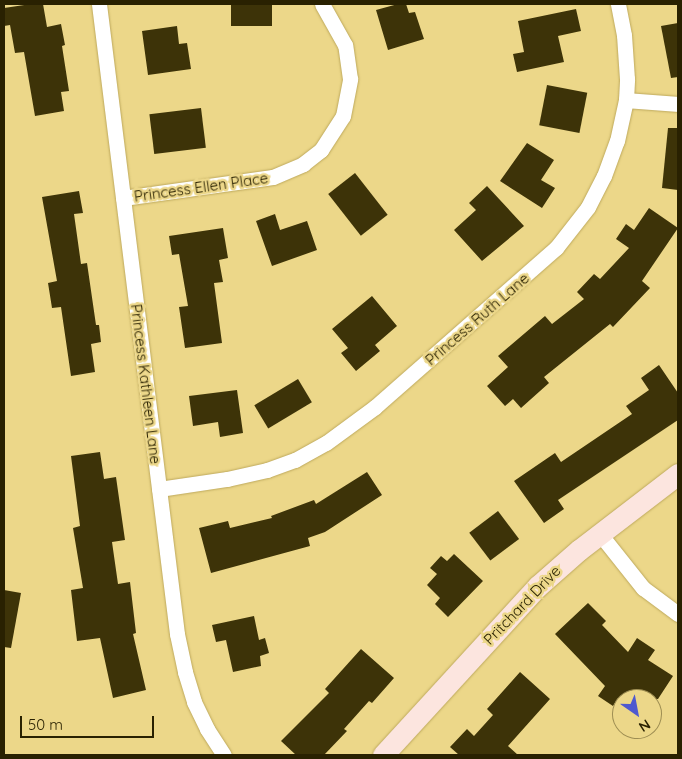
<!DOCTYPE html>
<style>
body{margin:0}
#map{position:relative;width:682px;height:759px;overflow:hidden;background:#ecd789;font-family:Quicksand,sans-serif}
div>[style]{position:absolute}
.building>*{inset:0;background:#3d3308;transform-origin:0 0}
.roads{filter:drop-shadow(0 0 1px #bea95d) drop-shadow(0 0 1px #bea95d)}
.street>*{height:15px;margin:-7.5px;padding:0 7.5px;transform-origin:7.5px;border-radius:7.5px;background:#fff}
.secondary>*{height:21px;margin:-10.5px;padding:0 10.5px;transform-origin:10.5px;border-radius:10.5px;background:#fce5df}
span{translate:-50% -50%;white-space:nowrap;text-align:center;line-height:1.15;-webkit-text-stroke:5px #ecd789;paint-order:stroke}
.street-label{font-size:15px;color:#292101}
.frame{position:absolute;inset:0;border:5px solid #292101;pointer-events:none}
.north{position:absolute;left:612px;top:689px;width:50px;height:50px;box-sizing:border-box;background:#ecd789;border:1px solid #9e8e53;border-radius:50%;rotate:147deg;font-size:14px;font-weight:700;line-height:20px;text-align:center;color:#292101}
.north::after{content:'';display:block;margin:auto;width:18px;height:22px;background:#4f59cf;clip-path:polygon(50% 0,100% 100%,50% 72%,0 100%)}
.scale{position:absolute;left:20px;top:716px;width:134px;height:22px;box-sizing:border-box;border:2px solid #292101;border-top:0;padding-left:6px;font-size:15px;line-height:18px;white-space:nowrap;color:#292101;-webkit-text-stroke:4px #ecd789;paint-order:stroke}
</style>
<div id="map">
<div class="building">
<i style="clip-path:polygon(31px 4px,43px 4px,47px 27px,61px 24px,65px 45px,62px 46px,69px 91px,61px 92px,64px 111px,35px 116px,24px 52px,15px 53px,10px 25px,4px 26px,4px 8px)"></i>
<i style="left:231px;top:4px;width:41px;height:22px"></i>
<i style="clip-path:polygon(398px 4px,406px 4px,409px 13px,415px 12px,424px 39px,388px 50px,376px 10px)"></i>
<i style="clip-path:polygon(576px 9px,581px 31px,558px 36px,564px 62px,517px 72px,513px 54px,524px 52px,518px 21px)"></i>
<i style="clip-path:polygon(678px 23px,678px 77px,671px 78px,661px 26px)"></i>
<i style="clip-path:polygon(177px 26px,179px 44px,187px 43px,191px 69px,148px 75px,142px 31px)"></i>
<i style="left:547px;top:85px;width:41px;height:41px;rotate:11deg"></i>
<i style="left:201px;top:108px;width:40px;height:52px;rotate:83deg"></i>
<i style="clip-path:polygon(668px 128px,678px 128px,678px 190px,662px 188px)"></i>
<i style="clip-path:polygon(527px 143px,554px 160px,541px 180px,555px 188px,542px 208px,500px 181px)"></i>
<i style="left:355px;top:173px;width:53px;height:34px;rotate:52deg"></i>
<i style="clip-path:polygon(487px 186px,524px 226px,482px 261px,454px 230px,476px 210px,469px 203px)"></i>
<i style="clip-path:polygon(79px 191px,83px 213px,74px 214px,81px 264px,87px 263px,96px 325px,99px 325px,101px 342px,91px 344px,95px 372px,71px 376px,61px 307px,52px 308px,48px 283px,57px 281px,42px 197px)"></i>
<i style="clip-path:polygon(649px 208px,678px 228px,642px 281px,650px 288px,613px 327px,610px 324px,544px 377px,549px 383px,521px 408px,513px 399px,505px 406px,487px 386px,508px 367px,498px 356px,545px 316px,552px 324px,584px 299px,577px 292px,594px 274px,600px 279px,629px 248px,616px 239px,626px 224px,634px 230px)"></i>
<i style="clip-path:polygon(275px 214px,280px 230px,307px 221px,317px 250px,272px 266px,256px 221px)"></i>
<i style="clip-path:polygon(223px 228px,228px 258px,219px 260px,223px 282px,214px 283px,222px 343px,185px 348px,179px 307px,188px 306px,179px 254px,172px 255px,169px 236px)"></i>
<i style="clip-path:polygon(372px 296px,397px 326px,375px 345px,380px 351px,356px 371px,341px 353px,348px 348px,332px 329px)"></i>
<i style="clip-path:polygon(659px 365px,678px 393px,678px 420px,558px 500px,564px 509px,544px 523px,514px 481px,555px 453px,561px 462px,632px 414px,626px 406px,649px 390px,641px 378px)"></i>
<i style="left:298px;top:379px;width:27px;height:51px;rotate:59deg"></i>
<i style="clip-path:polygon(237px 390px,243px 433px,220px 437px,218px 422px,193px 426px,189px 396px)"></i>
<i style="clip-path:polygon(100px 452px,104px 479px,116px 477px,125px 540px,112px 542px,118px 584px,130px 582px,136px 633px,133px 634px,146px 690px,113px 698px,100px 638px,77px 641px,71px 590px,83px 588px,73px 528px,80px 526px,71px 456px)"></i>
<i style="clip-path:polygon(367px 472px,382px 495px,325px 532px,308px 538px,310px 546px,211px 573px,199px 528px,228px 521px,230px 528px,272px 518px,271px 516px,314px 500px,316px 504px)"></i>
<i style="left:498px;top:511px;width:35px;height:36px;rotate:53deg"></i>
<i style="clip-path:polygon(454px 554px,483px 581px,448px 617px,435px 604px,440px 598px,427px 585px,437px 574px,430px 568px,441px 556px,447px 561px)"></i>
<i style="clip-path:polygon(4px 590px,21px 593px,11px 648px,4px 647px)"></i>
<i style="clip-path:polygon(588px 603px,606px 621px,602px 625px,628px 652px,637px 638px,655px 650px,648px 660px,673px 676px,658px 699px,618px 698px,613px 706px,598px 696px,605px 686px,555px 634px)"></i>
<i style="clip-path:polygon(254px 616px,259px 640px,265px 638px,269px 653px,260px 656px,261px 666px,233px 672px,226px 640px,216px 642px,212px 625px)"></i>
<i style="clip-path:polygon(361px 649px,394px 678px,372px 703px,369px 701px,344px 729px,347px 731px,324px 755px,296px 755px,281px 741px,329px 693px,325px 689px)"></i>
<i style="clip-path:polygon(520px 672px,550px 699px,508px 746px,518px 755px,459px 755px,450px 747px,467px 729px,474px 736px,493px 715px,487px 709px)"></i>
</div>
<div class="roads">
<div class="street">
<i style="left:99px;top:4px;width:635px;rotate:82.94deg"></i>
<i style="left:177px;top:634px;width:39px;rotate:78deg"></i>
<i style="left:185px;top:672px;width:31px;rotate:73deg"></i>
<i style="left:194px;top:702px;width:30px;rotate:64deg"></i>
<i style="left:207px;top:729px;width:31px;rotate:57deg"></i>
<i style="left:626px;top:100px;width:52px;rotate:4.4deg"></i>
<i style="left:123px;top:198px;width:151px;rotate:-8deg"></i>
<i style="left:273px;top:177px;width:33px;rotate:-23deg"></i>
<i style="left:303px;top:164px;width:23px;rotate:-38deg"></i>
<i style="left:321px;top:150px;width:40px;rotate:-57.1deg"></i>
<i style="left:343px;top:116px;width:38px;rotate:-79deg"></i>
<i style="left:350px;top:79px;width:34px;rotate:-98deg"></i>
<i style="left:345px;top:45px;width:47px;rotate:-119.3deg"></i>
<i style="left:159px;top:489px;width:69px;rotate:-8.4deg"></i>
<i style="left:227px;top:479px;width:41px;rotate:-12.7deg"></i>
<i style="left:267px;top:470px;width:30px;rotate:-20deg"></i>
<i style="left:295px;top:460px;width:35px;rotate:-29deg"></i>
<i style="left:326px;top:443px;width:61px;rotate:-36.3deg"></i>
<i style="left:375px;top:407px;width:241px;rotate:-41.3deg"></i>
<i style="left:556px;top:248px;width:52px;rotate:-52deg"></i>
<i style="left:588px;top:207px;width:35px;rotate:-63deg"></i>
<i style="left:604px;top:176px;width:37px;rotate:-70deg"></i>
<i style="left:617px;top:141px;width:42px;rotate:-77.6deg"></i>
<i style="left:626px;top:100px;width:21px;rotate:-87deg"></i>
<i style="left:627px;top:79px;width:44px;rotate:-93.9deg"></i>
<i style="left:624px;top:35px;width:32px;rotate:-101deg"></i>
<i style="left:600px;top:534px;width:69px;rotate:51.5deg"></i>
<i style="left:643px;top:588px;width:44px;rotate:36.6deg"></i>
</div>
<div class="secondary">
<i style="left:383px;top:755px;width:229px;rotate:-47.5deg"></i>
<i style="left:538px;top:586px;width:55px;rotate:-41.3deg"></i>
<i style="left:579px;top:550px;width:125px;rotate:-37.5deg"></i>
</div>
</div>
<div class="street-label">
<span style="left:201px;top:187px;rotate:-8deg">Princess Ellen Place</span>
<span style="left:477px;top:319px;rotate:-41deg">Princess Ruth Lane</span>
<span style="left:146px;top:384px;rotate:83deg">Princess Kathleen Lane</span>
<span style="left:522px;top:605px;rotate:-46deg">Pritchard Drive</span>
</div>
<div class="frame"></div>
<div class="north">N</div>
<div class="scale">50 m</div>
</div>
